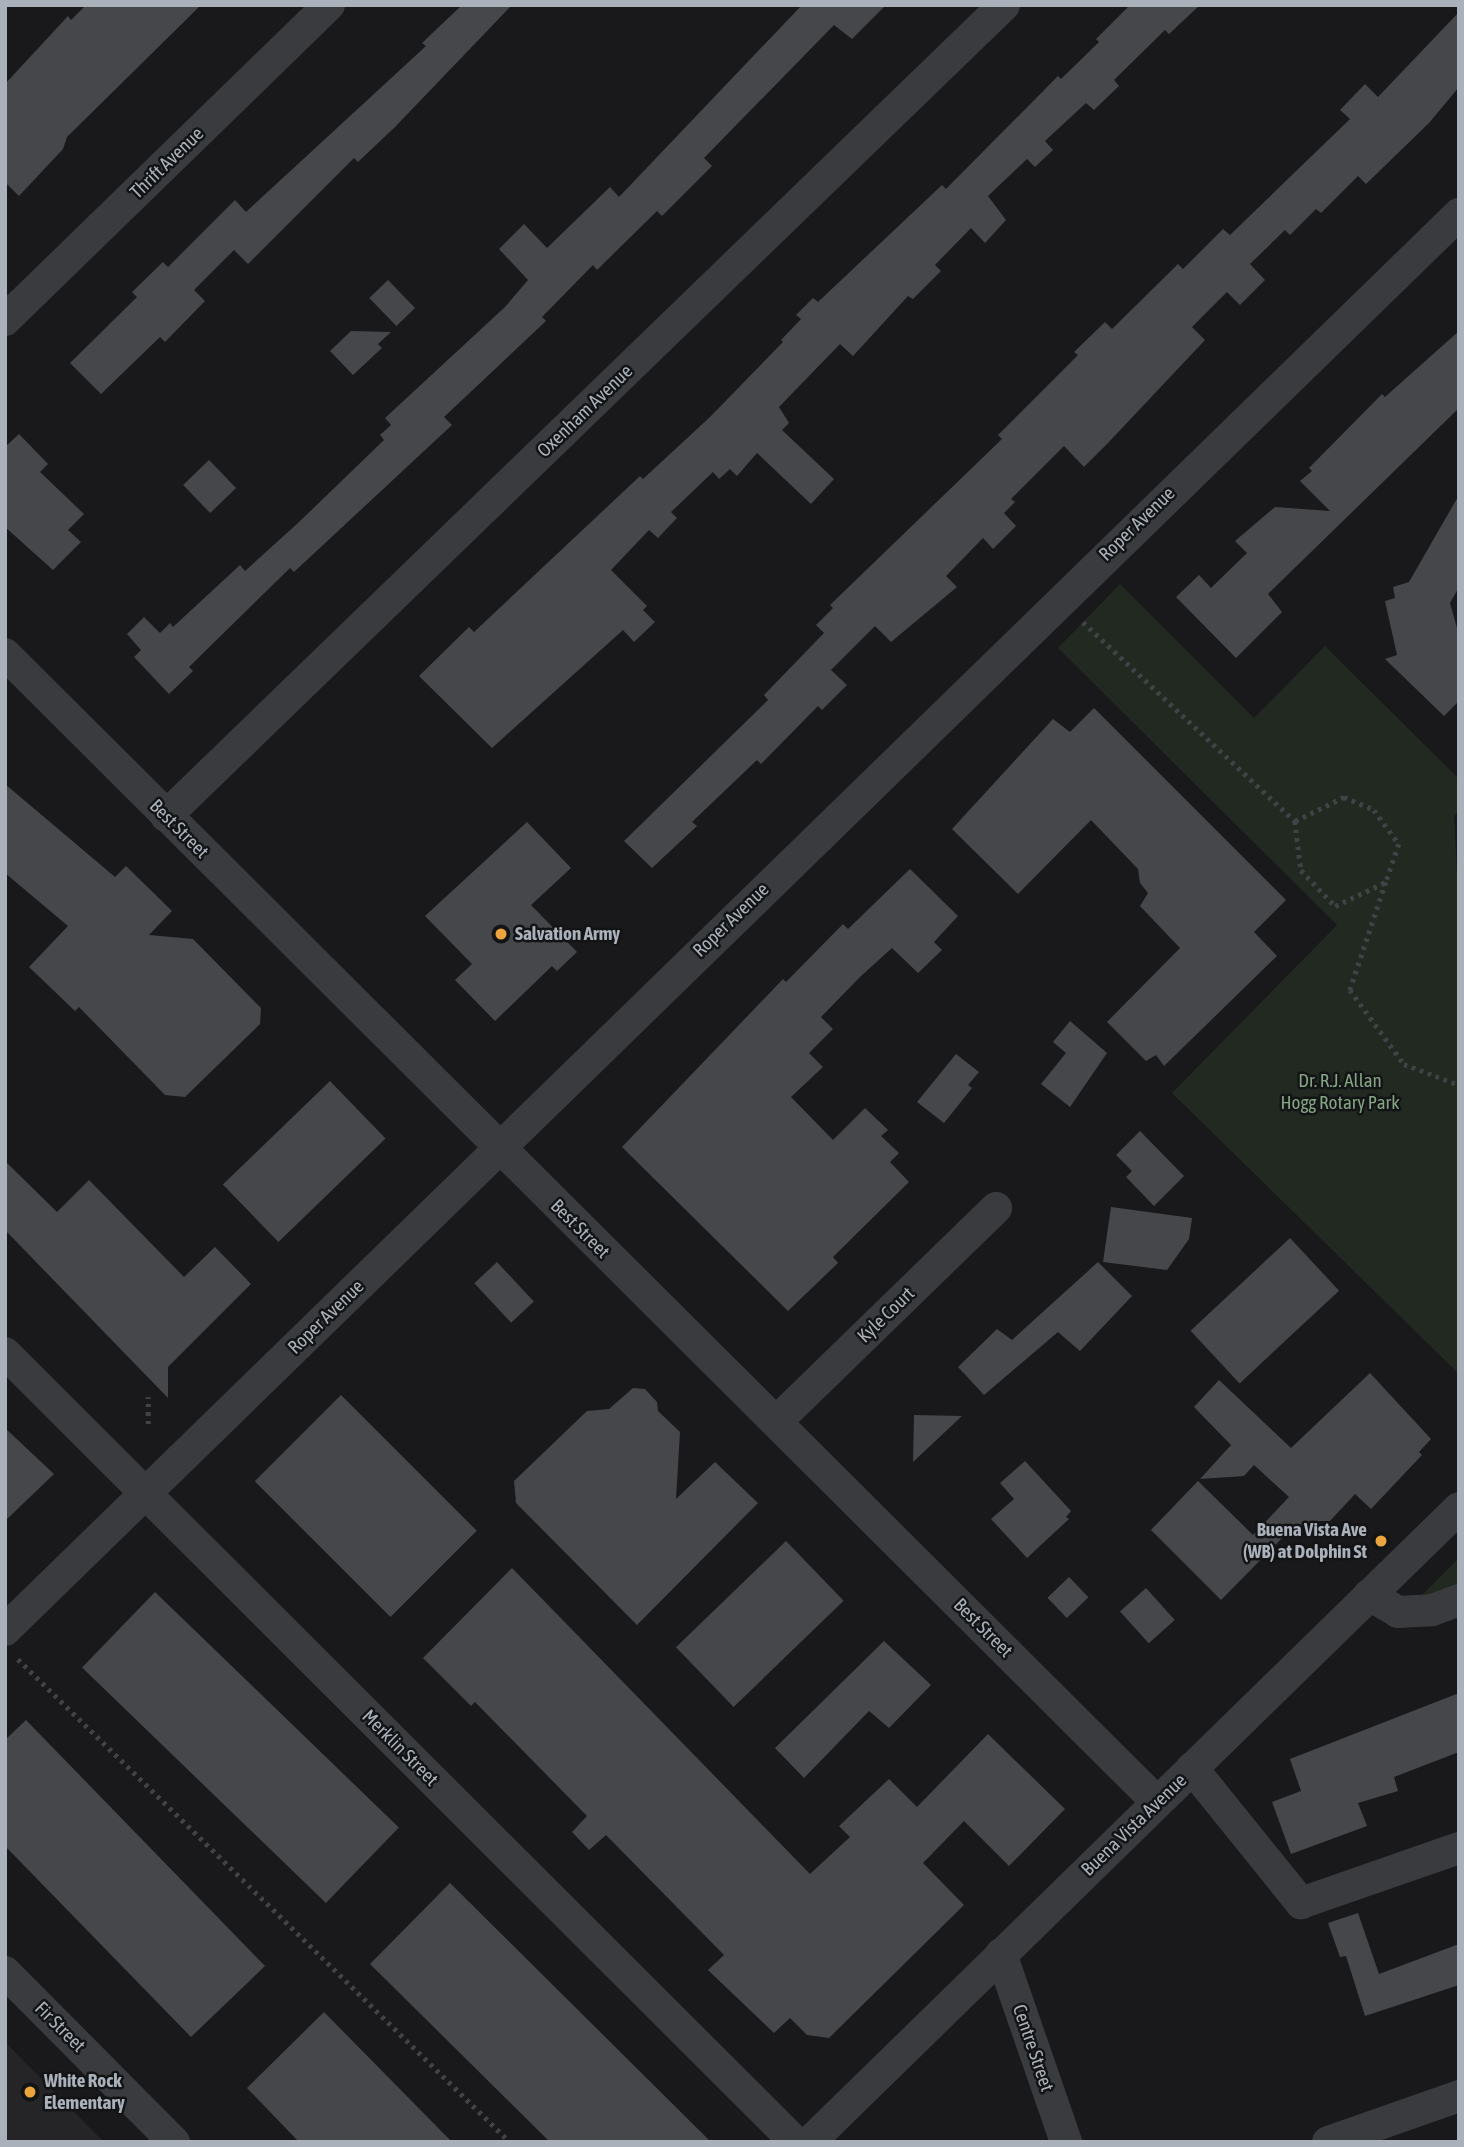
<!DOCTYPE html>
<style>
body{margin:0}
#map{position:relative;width:1464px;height:2147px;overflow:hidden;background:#19191b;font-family:"Asap Condensed",sans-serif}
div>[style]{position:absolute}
.built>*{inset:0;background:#252528}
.green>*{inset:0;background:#212921}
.building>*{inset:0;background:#45474b;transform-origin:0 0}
.path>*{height:4.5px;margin-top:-2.25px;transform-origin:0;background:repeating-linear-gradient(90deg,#404246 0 3.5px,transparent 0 8.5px)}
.minor>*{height:32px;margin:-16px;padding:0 16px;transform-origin:16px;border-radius:16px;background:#3a3b3f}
.dots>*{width:19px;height:19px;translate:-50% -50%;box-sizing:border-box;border:4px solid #131416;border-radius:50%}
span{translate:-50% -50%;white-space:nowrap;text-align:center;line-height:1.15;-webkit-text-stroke:5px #131416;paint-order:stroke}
.street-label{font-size:19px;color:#abb1ba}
.poi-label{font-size:19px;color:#abb1ba;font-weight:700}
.left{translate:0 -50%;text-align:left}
.right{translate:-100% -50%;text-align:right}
.park-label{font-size:19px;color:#84a483}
.frame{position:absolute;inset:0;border:7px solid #abb1ba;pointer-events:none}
</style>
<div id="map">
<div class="built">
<i style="clip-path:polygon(5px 2042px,104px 2142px,5px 2142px)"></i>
</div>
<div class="green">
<i style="clip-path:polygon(1120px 584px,1254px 718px,1325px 646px,1459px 779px,1459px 811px,1454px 816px,1459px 908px,1459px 1374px,1172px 1093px,1337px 925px,1058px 648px)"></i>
<i style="clip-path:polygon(1459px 1558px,1459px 1584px,1420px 1597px)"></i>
</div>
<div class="building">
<i style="clip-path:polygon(86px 5px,201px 5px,67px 137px,63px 149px,19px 196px,5px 182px,5px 84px,68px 16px,71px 20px)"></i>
<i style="clip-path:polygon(462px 5px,512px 5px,395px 127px,358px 162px,354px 158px,248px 264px,234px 250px,194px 290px,205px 301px,165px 342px,160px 337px,101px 394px,70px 363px,137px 297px,132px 292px,163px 262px,168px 267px,235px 200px,246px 212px,426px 46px,422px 43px)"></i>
<i style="clip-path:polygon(802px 5px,886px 5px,852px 39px,834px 25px,704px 158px,712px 166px,662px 216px,657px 211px,597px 270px,593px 265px,542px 317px,546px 321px,444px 417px,452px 425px,294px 572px,290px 568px,189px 667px,193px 671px,169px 694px,134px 657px,141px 650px,127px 634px,144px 617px,160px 633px,170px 623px,173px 627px,240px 565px,245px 571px,298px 523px,384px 440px,380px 435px,391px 425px,385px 418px,505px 307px,528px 280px,499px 249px,524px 224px,547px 248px,610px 187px,619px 197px)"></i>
<i style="clip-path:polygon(1130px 5px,1200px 5px,1169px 34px,1165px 30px,1114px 80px,1119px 86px,1094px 110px,1086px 103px,1045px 141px,1053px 150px,1035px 167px,1027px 159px,988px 196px,1006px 220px,985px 243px,971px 228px,935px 265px,941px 271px,913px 299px,908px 296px,853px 356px,840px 344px,779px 407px,789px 423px,782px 430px,834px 479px,811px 504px,757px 453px,737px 476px,730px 469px,719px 479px,713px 472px,671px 512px,677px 518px,658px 538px,649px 530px,611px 570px,647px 606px,643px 610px,655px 622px,634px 642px,623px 630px,492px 748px,419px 676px,469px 627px,474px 632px,640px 476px,643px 479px,710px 417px,783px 342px,781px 340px,801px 319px,796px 315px,813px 298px,818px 302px,942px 185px,946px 189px,1058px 76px,1061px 79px,1099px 42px,1096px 39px)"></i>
<i style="clip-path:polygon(1459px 12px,1459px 87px,1429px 123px,1366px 184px,1358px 176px,1321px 213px,1316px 209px,1290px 235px,1285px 230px,1250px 264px,1265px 280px,1240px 305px,1227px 292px,1192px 327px,1205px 340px,1108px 443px,1084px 467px,1064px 446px,1011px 499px,1015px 502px,1004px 513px,1016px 526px,993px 549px,983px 538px,946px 576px,957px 587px,891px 642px,875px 626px,831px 670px,847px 685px,822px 710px,818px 706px,761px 764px,757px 760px,692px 822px,697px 826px,652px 868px,624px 841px,768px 700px,764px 695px,824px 633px,816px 625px,833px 608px,830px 605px,1002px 439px,998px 435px,1078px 355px,1074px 352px,1105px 322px,1112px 329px,1178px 264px,1183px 269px,1223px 229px,1230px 235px,1350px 119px,1340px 110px,1365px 84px,1378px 97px)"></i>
<i style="left:388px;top:280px;width:39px;height:26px;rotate:46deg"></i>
<i style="clip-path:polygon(351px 331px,391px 332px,378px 344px,382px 348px,353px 375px,330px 351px)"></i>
<i style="clip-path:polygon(1459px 331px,1459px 408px,1268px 594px,1282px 612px,1236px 658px,1176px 597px,1199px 575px,1211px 588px,1247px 553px,1235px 541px,1275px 507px,1330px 511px,1300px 481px,1312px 471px,1309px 468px,1382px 394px,1385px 397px)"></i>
<i style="clip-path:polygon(19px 434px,48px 464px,40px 472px,84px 514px,68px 530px,81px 542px,53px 570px,5px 527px,5px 447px)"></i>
<i style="left:209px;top:460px;width:39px;height:36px;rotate:46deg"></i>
<i style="clip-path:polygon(1459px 495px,1459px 587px,1450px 603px,1459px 635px,1459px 701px,1444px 716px,1385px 659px,1397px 655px,1385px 601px,1395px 598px,1393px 587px,1409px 582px)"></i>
<i style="clip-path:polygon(1094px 708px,1286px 900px,1254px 932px,1277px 956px,1164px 1066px,1156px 1055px,1146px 1061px,1107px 1022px,1180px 948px,1140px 906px,1148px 893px,1140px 883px,1138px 869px,1091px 820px,1018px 894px,952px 829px,1053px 719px,1070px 732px)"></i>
<i style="clip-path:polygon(5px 784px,115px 877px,126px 866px,172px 911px,149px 935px,193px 939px,261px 1008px,260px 1024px,185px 1097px,165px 1095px,79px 1007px,75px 1011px,29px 967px,68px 926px,5px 873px)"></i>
<i style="clip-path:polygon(527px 822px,571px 868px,531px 905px,577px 952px,557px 971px,552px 966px,495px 1021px,455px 980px,472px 964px,425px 916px)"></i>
<i style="clip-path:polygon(910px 869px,958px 916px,934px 942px,942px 950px,918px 973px,892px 948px,861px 976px,821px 1017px,833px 1029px,809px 1053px,823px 1067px,791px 1097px,833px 1140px,865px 1108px,888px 1130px,881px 1136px,899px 1153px,890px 1162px,909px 1182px,833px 1257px,838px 1263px,788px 1311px,622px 1147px,783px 979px,786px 982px,843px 924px,848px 929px)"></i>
<i style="clip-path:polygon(1070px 1021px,1107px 1053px,1070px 1107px,1041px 1084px,1066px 1053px,1053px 1042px)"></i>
<i style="clip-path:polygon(956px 1054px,979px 1072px,968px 1085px,972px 1088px,944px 1123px,917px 1102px)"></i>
<i style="left:330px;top:1081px;width:80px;height:149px;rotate:46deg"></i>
<i style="clip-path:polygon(1140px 1131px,1184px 1176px,1154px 1206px,1126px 1177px,1132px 1171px,1116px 1155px)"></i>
<i style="clip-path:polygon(5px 1161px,57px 1212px,89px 1180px,184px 1277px,215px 1247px,251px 1284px,168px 1367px,168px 1398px,5px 1230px)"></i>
<i style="clip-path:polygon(1111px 1207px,1192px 1218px,1189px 1239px,1167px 1270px,1103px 1262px)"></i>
<i style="left:1290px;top:1238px;width:72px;height:136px;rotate:47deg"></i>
<i style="left:497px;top:1262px;width:54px;height:31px;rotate:47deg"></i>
<i style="clip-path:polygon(1098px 1262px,1132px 1296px,1080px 1351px,1058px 1332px,984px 1395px,958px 1367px,997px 1329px,1012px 1340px)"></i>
<i style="clip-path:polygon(1370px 1373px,1431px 1439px,1419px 1452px,1422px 1455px,1371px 1509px,1355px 1494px,1330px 1521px,1318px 1521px,1310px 1529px,1291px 1529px,1221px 1600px,1151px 1530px,1198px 1481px,1253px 1535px,1289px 1497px,1254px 1465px,1244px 1476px,1200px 1479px,1231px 1445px,1194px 1407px,1219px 1380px,1291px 1448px)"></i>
<i style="clip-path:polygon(633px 1388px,645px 1389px,657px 1402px,658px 1411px,680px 1432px,676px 1499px,715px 1462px,758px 1503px,637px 1625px,516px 1503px,514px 1481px,587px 1411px,609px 1409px)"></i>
<i style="left:341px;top:1395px;width:192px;height:122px;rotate:45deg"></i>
<i style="clip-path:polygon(914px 1415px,962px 1416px,913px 1462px)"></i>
<i style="clip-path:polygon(5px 1428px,54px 1474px,5px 1521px)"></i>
<i style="clip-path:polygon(1025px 1461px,1071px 1511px,1066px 1517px,1069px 1519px,1027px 1558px,991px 1519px,1014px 1499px,1000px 1483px)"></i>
<i style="left:786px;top:1541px;width:83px;height:153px;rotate:46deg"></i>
<i style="clip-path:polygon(512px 1568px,810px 1874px,850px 1837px,839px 1826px,889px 1779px,917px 1807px,988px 1734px,1065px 1809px,1009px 1866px,964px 1821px,923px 1863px,964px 1905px,829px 2038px,807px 2035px,790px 2018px,774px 2033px,708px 1970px,724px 1955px,606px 1835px,589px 1850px,572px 1832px,587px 1816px,475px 1702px,471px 1706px,423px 1658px)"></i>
<i style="left:1069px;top:1577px;width:28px;height:30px;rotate:46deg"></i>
<i style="left:1146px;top:1588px;width:43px;height:35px;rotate:48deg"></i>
<i style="left:155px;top:1592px;width:339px;height:105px;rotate:44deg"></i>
<i style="clip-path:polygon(884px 1641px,931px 1685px,889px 1728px,869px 1711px,804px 1778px,775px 1748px)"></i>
<i style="clip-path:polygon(1459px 1693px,1459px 1752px,1394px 1777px,1398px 1791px,1358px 1803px,1367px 1826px,1291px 1854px,1272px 1802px,1301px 1791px,1290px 1759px)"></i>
<i style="clip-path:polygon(26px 1720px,265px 1966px,191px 2037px,5px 1846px,5px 1740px)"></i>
<i style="clip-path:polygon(450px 1883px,711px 2142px,550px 2142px,370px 1964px)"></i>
<i style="clip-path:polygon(1358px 1913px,1379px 1974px,1459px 1944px,1459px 1985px,1365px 2016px,1346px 1956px,1340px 1957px,1328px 1923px)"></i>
<i style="clip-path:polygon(324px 2012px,452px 2142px,299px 2142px,247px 2088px)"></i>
</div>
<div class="path">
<i style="left:1083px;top:622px;width:291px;rotate:43.2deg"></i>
<i style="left:1295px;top:821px;width:49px;rotate:83deg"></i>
<i style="left:1301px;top:870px;width:50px;rotate:46.6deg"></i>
<i style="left:1335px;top:906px;width:56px;rotate:-25.2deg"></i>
<i style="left:1386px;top:882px;width:114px;rotate:108.4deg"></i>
<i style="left:1350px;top:990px;width:92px;rotate:53.9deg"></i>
<i style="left:1404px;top:1064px;width:59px;rotate:20.9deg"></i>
<i style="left:1295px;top:821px;width:55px;rotate:-26.1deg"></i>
<i style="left:1344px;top:797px;width:33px;rotate:23deg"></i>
<i style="left:1374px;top:810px;width:42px;rotate:53.7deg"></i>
<i style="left:1399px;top:844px;width:40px;rotate:108.9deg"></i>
<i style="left:148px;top:1424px;width:27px;rotate:-90deg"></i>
<i style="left:18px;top:1659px;width:689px;rotate:44.47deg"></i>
</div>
<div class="minor">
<i style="left:5px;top:320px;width:452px;rotate:-44.2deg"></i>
<i style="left:5px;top:654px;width:1626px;rotate:44.9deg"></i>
<i style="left:166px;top:816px;width:1166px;rotate:-44.06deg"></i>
<i style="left:5px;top:1353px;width:1117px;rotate:44.96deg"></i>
<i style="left:776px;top:1422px;width:307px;rotate:-44.2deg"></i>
<i style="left:1369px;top:1595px;width:34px;rotate:30deg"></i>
<i style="left:1398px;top:1612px;width:34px;rotate:-3deg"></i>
<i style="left:1432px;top:1610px;width:29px;rotate:-20deg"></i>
<i style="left:5px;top:1630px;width:2030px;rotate:-44.24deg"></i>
<i style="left:1192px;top:1768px;width:174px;rotate:51.1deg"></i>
<i style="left:1301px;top:1903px;width:167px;rotate:-19.2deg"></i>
<i style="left:1001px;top:1954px;width:199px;rotate:70.9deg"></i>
<i style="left:5px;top:1972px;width:240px;rotate:45.2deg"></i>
<i style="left:810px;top:2142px;width:907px;rotate:-44.33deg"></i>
<i style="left:1328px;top:2142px;width:139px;rotate:-19.3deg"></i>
</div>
<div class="dots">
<i style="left:501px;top:934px;background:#eca43f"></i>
<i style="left:1381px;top:1541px;background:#eca43f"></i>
<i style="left:30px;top:2092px;background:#eca43f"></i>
</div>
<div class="street-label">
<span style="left:167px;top:163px;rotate:-44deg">Thrift Avenue</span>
<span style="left:585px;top:411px;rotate:-44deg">Oxenham Avenue</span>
<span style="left:1137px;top:524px;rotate:-44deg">Roper Avenue</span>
<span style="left:179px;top:829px;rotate:45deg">Best Street</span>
<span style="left:731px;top:920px;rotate:-44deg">Roper Avenue</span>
<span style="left:580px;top:1229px;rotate:45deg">Best Street</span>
<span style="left:886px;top:1315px;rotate:-44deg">Kyle Court</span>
<span style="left:326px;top:1317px;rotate:-44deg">Roper Avenue</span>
<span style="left:983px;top:1628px;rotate:45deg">Best Street</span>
<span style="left:400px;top:1748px;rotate:45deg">Merklin Street</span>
<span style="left:1134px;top:1825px;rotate:-44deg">Buena Vista Avenue</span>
<span style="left:60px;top:2027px;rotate:45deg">Fir Street</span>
<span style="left:1033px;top:2048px;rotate:71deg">Centre Street</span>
</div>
<div class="poi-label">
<span class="left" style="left:515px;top:934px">Salvation Army</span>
<span class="right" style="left:1367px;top:1541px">Buena Vista Ave<br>(WB) at Dolphin St</span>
<span class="left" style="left:44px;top:2092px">White Rock<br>Elementary</span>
</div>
<div class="park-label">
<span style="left:1340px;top:1092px">Dr. R.J. Allan<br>Hogg Rotary Park</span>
</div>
<div class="frame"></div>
</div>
